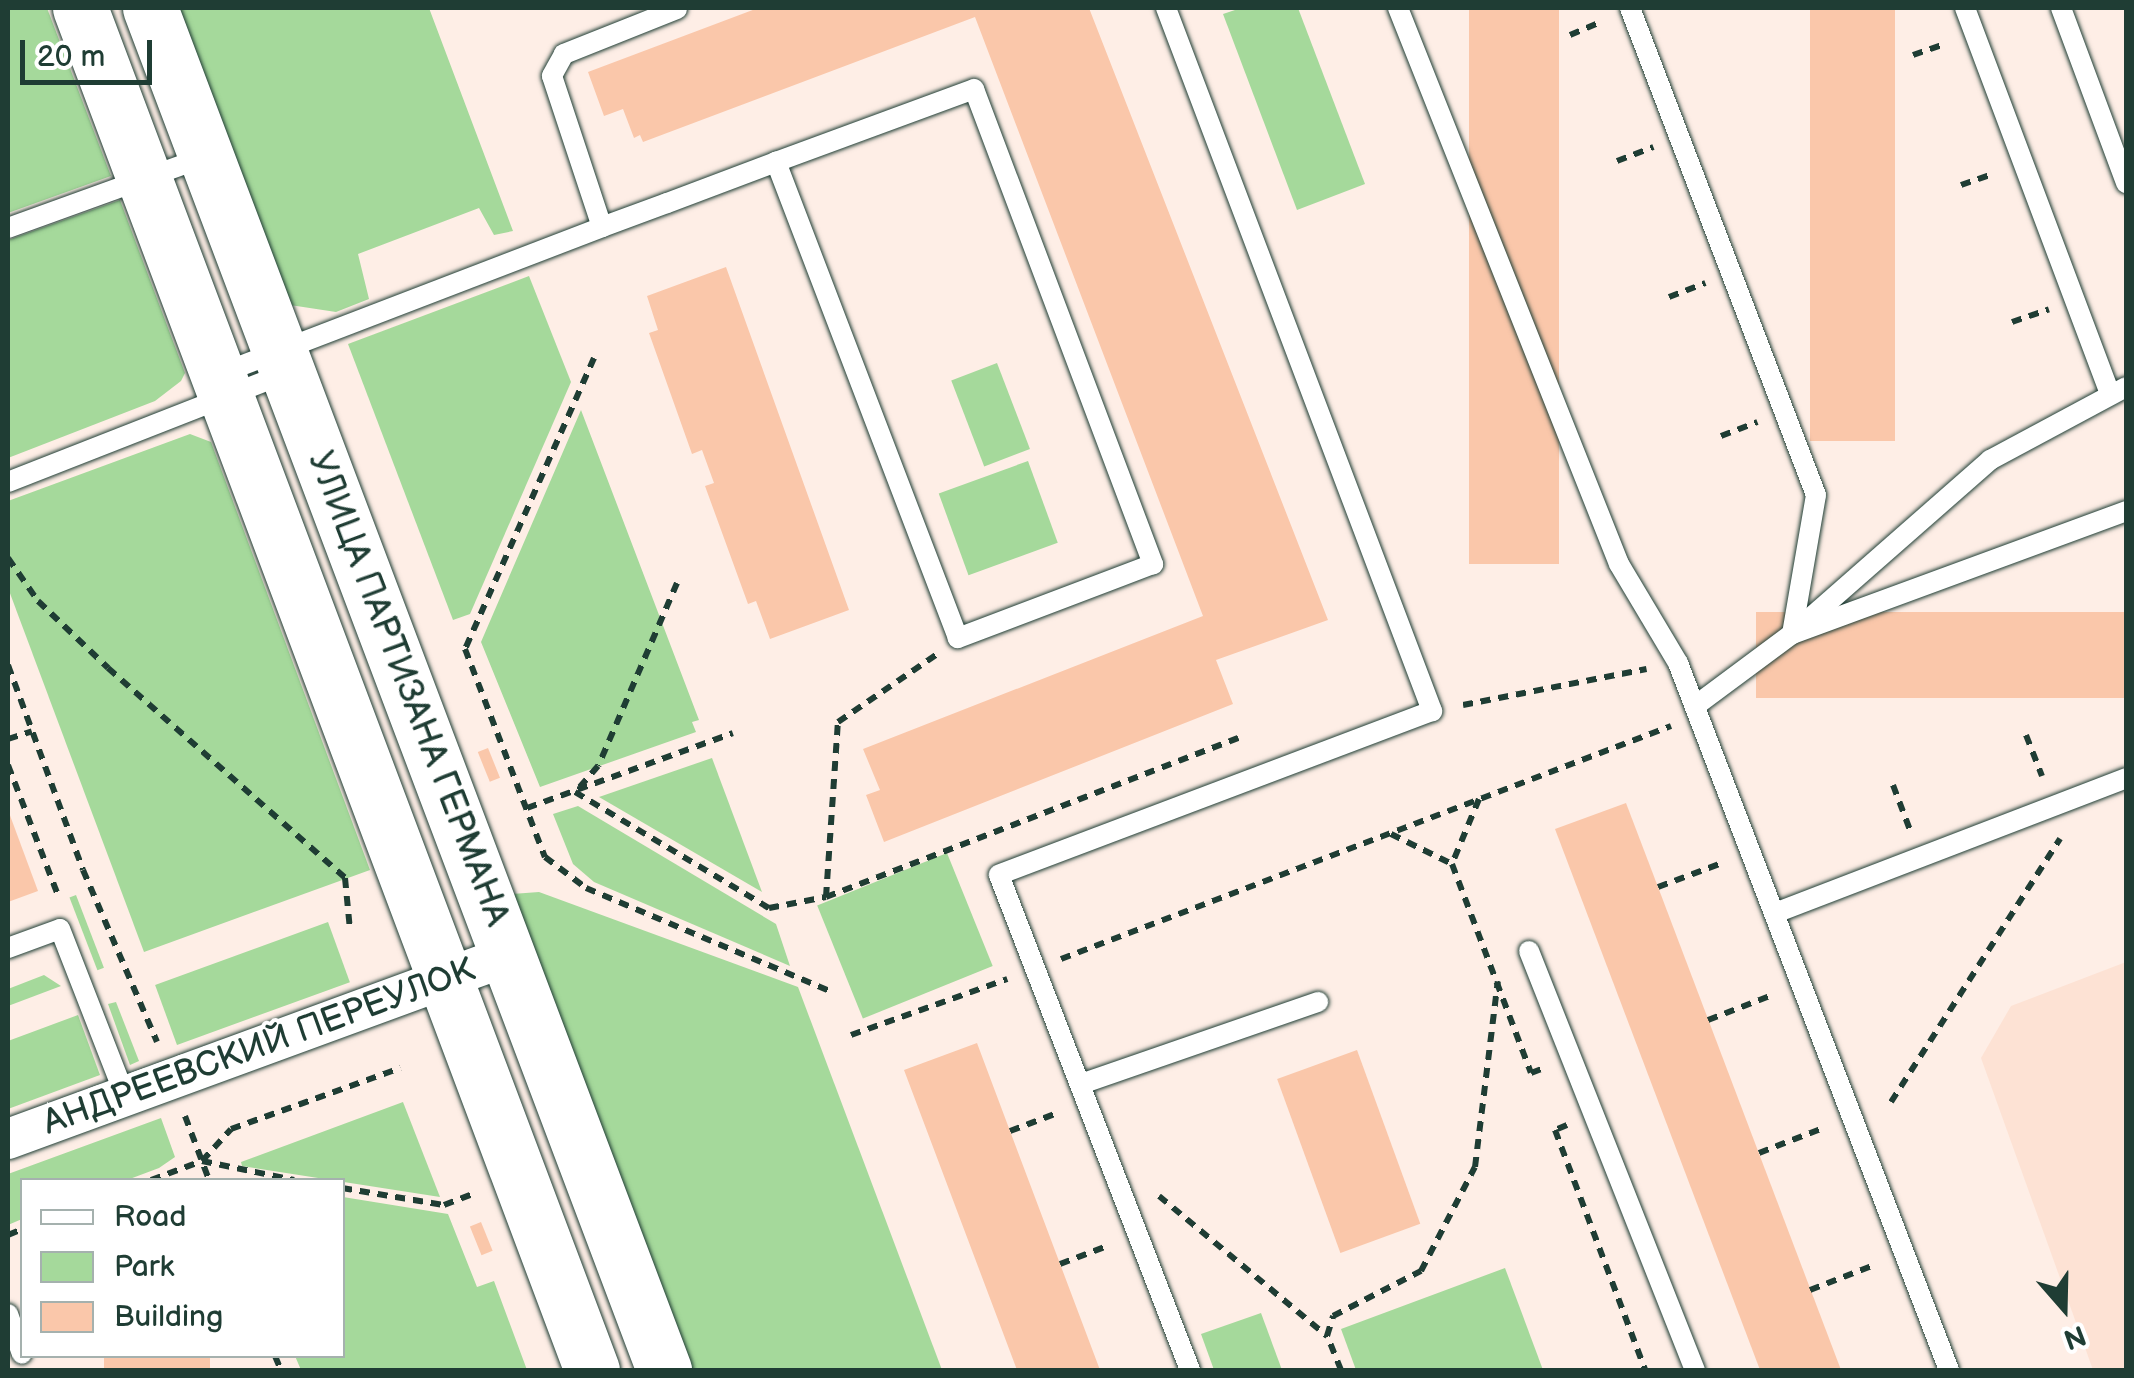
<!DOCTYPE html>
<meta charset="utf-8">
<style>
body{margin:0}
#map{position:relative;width:2134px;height:1378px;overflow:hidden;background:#feeee6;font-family:"Balsamiq Sans",sans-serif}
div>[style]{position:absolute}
.built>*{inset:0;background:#fde2d4}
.green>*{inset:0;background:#a5d99b;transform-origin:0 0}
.building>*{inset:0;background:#fac7aa;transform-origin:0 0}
.path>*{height:6px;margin-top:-3px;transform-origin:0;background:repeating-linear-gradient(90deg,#1f3d34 0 10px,transparent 0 18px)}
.roads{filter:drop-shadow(0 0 2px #1f3d34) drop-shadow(0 0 2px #1f3d34)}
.service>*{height:20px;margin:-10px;padding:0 10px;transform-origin:10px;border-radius:10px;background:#fff}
.minor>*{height:40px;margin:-20px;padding:0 20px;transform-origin:20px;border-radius:20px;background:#fff}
.secondary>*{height:55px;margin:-27.5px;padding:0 27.5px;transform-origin:27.5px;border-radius:27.5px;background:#fff}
span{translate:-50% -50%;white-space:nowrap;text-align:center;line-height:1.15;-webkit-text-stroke:8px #fff;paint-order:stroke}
.street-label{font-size:35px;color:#1f3d34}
.frame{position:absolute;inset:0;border:10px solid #1f3d34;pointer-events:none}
.legend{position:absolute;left:20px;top:1178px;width:325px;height:180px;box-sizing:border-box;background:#fff;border:2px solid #a5b1ae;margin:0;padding:12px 18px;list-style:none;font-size:30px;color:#1f3d34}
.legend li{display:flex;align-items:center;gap:20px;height:50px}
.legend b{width:50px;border:2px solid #a5b1ae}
.north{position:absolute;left:2014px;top:1258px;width:100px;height:100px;-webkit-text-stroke:8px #fff;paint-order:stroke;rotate:160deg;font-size:28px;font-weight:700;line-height:40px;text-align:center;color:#1f3d34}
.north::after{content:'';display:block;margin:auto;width:35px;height:45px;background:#1f3d34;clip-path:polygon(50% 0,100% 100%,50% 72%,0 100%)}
.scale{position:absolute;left:20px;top:40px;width:132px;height:45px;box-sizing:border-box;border:5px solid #1f3d34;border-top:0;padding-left:12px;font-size:30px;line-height:35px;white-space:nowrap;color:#1f3d34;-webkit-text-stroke:8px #fff;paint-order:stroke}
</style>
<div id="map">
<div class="built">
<i style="clip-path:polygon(2126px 962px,2126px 1370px,2093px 1370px,1981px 1058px,2011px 1006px)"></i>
</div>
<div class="green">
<i style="clip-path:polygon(8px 8px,47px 8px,111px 176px,8px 213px)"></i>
<i style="clip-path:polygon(178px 8px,429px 8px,513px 231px,494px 235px,479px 208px,358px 254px,369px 299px,336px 312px,290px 305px)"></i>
<i style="clip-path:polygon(1241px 8px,1298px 8px,1365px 184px,1297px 210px,1223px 14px)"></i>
<i style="clip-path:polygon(120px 200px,185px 373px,181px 381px,155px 401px,8px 458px,8px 240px)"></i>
<i style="clip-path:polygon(529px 276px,571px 382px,470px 614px,453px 620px,348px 344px)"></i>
<i style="left:997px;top:363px;width:92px;height:49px;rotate:69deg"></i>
<i style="clip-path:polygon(581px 410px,699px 720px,692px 722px,696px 732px,540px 787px,481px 642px)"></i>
<i style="clip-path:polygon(190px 434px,211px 442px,370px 870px,144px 952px,8px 588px,8px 501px)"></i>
<i style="left:1028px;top:461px;width:87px;height:95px;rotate:70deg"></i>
<i style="clip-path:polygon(712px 758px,762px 892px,599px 797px)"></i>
<i style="clip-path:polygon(578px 806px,776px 924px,790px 966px,594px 882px,573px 864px,553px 814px)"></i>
<i style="left:947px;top:853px;width:122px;height:140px;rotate:68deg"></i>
<i style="clip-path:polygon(539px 892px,798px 987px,942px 1370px,691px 1370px,512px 894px)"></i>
<i style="left:76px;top:895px;width:78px;height:7px;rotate:69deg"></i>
<i style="left:328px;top:922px;width:64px;height:184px;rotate:70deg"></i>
<i style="clip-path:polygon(44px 975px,61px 986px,8px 1006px,8px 989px)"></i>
<i style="clip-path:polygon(116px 1002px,139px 1061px,130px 1065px,108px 1004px)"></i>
<i style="clip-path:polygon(78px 1015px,100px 1075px,8px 1109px,8px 1041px)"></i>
<i style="clip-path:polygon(403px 1102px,440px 1197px,242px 1166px,241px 1162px)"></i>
<i style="clip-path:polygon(161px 1118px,175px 1157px,159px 1168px,127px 1180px,22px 1180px,22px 1219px,8px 1225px,8px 1174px)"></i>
<i style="clip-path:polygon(343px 1197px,448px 1214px,477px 1287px,494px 1281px,527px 1370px,301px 1370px,295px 1356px,342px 1356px)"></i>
<i style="clip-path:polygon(1505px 1268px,1543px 1370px,1356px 1370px,1341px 1329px)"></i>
<i style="clip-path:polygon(1261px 1313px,1282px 1370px,1214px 1370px,1201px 1334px)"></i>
</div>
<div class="building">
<i style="clip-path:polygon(758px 8px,1089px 8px,1328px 620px,1216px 660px,1233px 704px,884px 842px,866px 795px,880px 790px,863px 749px,1203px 616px,975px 17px,643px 142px,640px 135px,634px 138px,623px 109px,604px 116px,588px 72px)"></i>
<i style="left:1469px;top:8px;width:90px;height:556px"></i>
<i style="left:1810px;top:8px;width:85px;height:433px"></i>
<i style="clip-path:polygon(726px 267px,849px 610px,770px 639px,756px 601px,748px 604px,705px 486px,714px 483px,702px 450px,692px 454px,649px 333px,658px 330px,647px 296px)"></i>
<i style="left:2126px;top:612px;width:86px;height:370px;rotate:90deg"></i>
<i style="left:488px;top:748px;width:32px;height:11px;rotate:68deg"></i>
<i style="clip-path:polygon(1626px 803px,1658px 887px,1841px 1370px,1760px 1370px,1555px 829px)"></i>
<i style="clip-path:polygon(8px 810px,38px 891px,8px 902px)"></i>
<i style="clip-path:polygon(977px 1043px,1010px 1131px,1100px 1370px,1017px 1370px,904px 1070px)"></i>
<i style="left:1357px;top:1050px;width:185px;height:85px;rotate:70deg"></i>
<i style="left:481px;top:1222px;width:31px;height:12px;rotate:68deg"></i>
<i style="left:104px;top:1356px;width:106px;height:15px"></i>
</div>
<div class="path">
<i style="left:1570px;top:35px;width:34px;rotate:-23deg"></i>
<i style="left:1913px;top:55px;width:34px;rotate:-19deg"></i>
<i style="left:1617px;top:161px;width:39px;rotate:-21deg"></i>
<i style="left:1961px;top:185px;width:34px;rotate:-19deg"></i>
<i style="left:1669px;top:297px;width:39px;rotate:-21deg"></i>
<i style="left:2012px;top:322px;width:39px;rotate:-19deg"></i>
<i style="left:594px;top:358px;width:318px;rotate:113.9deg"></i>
<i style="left:465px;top:649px;width:223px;rotate:69deg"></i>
<i style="left:545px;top:857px;width:51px;rotate:37.1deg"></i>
<i style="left:586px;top:888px;width:267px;rotate:22.9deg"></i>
<i style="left:1721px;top:436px;width:39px;rotate:-21deg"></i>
<i style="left:8px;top:558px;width:52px;rotate:55.1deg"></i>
<i style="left:38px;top:601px;width:97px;rotate:43.7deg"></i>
<i style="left:108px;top:668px;width:317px;rotate:41.5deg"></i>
<i style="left:345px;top:878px;width:52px;rotate:84.5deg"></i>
<i style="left:677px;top:583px;width:199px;rotate:113.3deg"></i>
<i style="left:598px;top:766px;width:35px;rotate:131deg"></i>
<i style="left:575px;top:792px;width:226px;rotate:30.9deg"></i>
<i style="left:769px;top:908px;width:58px;rotate:-10.9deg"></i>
<i style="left:826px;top:897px;width:442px;rotate:-21.1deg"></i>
<i style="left:8px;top:665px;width:218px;rotate:69.9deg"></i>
<i style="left:83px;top:870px;width:187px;rotate:66.7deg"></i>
<i style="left:1463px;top:705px;width:187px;rotate:-11.1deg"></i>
<i style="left:2026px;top:735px;width:44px;rotate:68.7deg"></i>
<i style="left:8px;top:739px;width:25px;rotate:-18deg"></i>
<i style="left:8px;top:765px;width:142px;rotate:69deg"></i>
<i style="left:1893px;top:785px;width:48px;rotate:69.3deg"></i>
<i style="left:1479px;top:799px;width:70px;rotate:112.6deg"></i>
<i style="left:1452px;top:864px;width:223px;rotate:69.3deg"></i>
<i style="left:1531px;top:1073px;width:14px;rotate:-21deg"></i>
<i style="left:527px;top:808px;width:219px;rotate:-20deg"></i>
<i style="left:1391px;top:834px;width:68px;rotate:26.2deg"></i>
<i style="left:1658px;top:887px;width:68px;rotate:-20.6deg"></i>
<i style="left:826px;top:897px;width:175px;rotate:-86.1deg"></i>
<i style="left:838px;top:722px;width:119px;rotate:-34.4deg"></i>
<i style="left:1061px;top:959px;width:653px;rotate:-20.91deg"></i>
<i style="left:1708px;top:1020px;width:69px;rotate:-21.3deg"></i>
<i style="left:851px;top:1035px;width:166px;rotate:-19.7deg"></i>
<i style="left:1891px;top:1102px;width:313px;rotate:-57.3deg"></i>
<i style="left:185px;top:1116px;width:68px;rotate:69.4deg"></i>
<i style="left:1567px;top:1125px;width:13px;rotate:157deg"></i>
<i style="left:1555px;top:1130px;width:256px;rotate:69.4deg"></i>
<i style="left:1010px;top:1131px;width:53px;rotate:-20.8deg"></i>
<i style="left:1759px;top:1153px;width:69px;rotate:-21.3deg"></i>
<i style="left:202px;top:1161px;width:94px;rotate:11.7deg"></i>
<i style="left:151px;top:1180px;width:54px;rotate:-20.4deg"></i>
<i style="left:202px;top:1161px;width:43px;rotate:-47.8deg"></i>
<i style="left:231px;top:1129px;width:180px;rotate:-19.8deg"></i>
<i style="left:342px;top:1188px;width:103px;rotate:9.5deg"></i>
<i style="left:444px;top:1205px;width:31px;rotate:-21deg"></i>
<i style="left:1159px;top:1196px;width:219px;rotate:39.8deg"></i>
<i style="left:8px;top:1235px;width:15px;rotate:-23deg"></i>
<i style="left:1060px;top:1264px;width:53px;rotate:-20.8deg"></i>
<i style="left:1810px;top:1290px;width:69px;rotate:-21.3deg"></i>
<i style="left:275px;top:1356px;width:15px;rotate:67deg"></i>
<i style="left:1341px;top:1370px;width:37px;rotate:-112deg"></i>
<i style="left:1327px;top:1336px;width:21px;rotate:-73deg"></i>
<i style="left:1333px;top:1316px;width:99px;rotate:-27.1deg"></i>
<i style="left:1421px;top:1271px;width:117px;rotate:-62.6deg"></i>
<i style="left:1475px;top:1167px;width:187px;rotate:-83deg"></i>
</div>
<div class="roads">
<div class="service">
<i style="left:1166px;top:8px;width:752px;rotate:69.27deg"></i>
<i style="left:1432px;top:711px;width:463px;rotate:159.3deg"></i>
<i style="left:999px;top:875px;width:531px;rotate:68.9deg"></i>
<i style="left:1398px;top:8px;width:598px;rotate:68.32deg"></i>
<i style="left:1619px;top:564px;width:115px;rotate:59.2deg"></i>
<i style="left:1678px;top:663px;width:757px;rotate:69.03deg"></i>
<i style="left:1630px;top:8px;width:521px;rotate:69.1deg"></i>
<i style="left:1816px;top:495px;width:141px;rotate:99.8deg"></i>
<i style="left:1792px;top:634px;width:356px;rotate:-20.2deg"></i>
<i style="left:1965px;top:8px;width:411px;rotate:69.4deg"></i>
<i style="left:2061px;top:8px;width:187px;rotate:69.6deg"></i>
<i style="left:677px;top:9px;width:122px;rotate:158.3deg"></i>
<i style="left:564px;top:54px;width:25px;rotate:119deg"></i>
<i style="left:552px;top:76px;width:159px;rotate:71.7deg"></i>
<i style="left:602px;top:227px;width:69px;rotate:-20.3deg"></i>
<i style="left:667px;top:203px;width:116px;rotate:-20.6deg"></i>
<i style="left:776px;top:162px;width:211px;rotate:-20.2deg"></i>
<i style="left:974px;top:89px;width:508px;rotate:69.35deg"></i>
<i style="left:1153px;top:564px;width:209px;rotate:159.2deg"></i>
<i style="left:958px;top:638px;width:510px;rotate:-110.92deg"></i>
<i style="left:8px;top:228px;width:208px;rotate:-19.9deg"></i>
<i style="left:222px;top:373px;width:407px;rotate:-21deg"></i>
<i style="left:8px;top:482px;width:296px;rotate:-21.4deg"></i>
<i style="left:1695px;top:706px;width:121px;rotate:-36.6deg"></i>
<i style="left:1792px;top:634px;width:264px;rotate:-41.3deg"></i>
<i style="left:1990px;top:460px;width:154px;rotate:-28.2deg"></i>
<i style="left:1775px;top:913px;width:376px;rotate:-21deg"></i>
<i style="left:8px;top:948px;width:55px;rotate:-20.1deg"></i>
<i style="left:60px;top:929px;width:179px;rotate:68.7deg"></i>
<i style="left:1529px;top:951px;width:451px;rotate:68.4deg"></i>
<i style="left:1081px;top:1084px;width:251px;rotate:-19.1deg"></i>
<i style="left:8px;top:1314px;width:42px;rotate:70.7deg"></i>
</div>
<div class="minor">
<i style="left:8px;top:1139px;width:535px;rotate:-20.13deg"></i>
</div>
<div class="secondary">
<i style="left:80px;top:8px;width:1455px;rotate:69.4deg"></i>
<i style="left:150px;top:8px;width:1456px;rotate:69.32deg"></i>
</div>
</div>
<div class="street-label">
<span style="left:408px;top:689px;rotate:69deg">УЛИЦА ПАРТИЗАНА ГЕРМАНА</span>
<span style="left:259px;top:1047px;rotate:-20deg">АНДРЕЕВСКИЙ ПЕРЕУЛОК</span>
</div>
<div class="frame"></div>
<ul class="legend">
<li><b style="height:12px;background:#fff"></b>Road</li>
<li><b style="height:28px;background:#a5d99b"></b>Park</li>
<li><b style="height:28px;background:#fac7aa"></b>Building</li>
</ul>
<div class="north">N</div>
<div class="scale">20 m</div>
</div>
